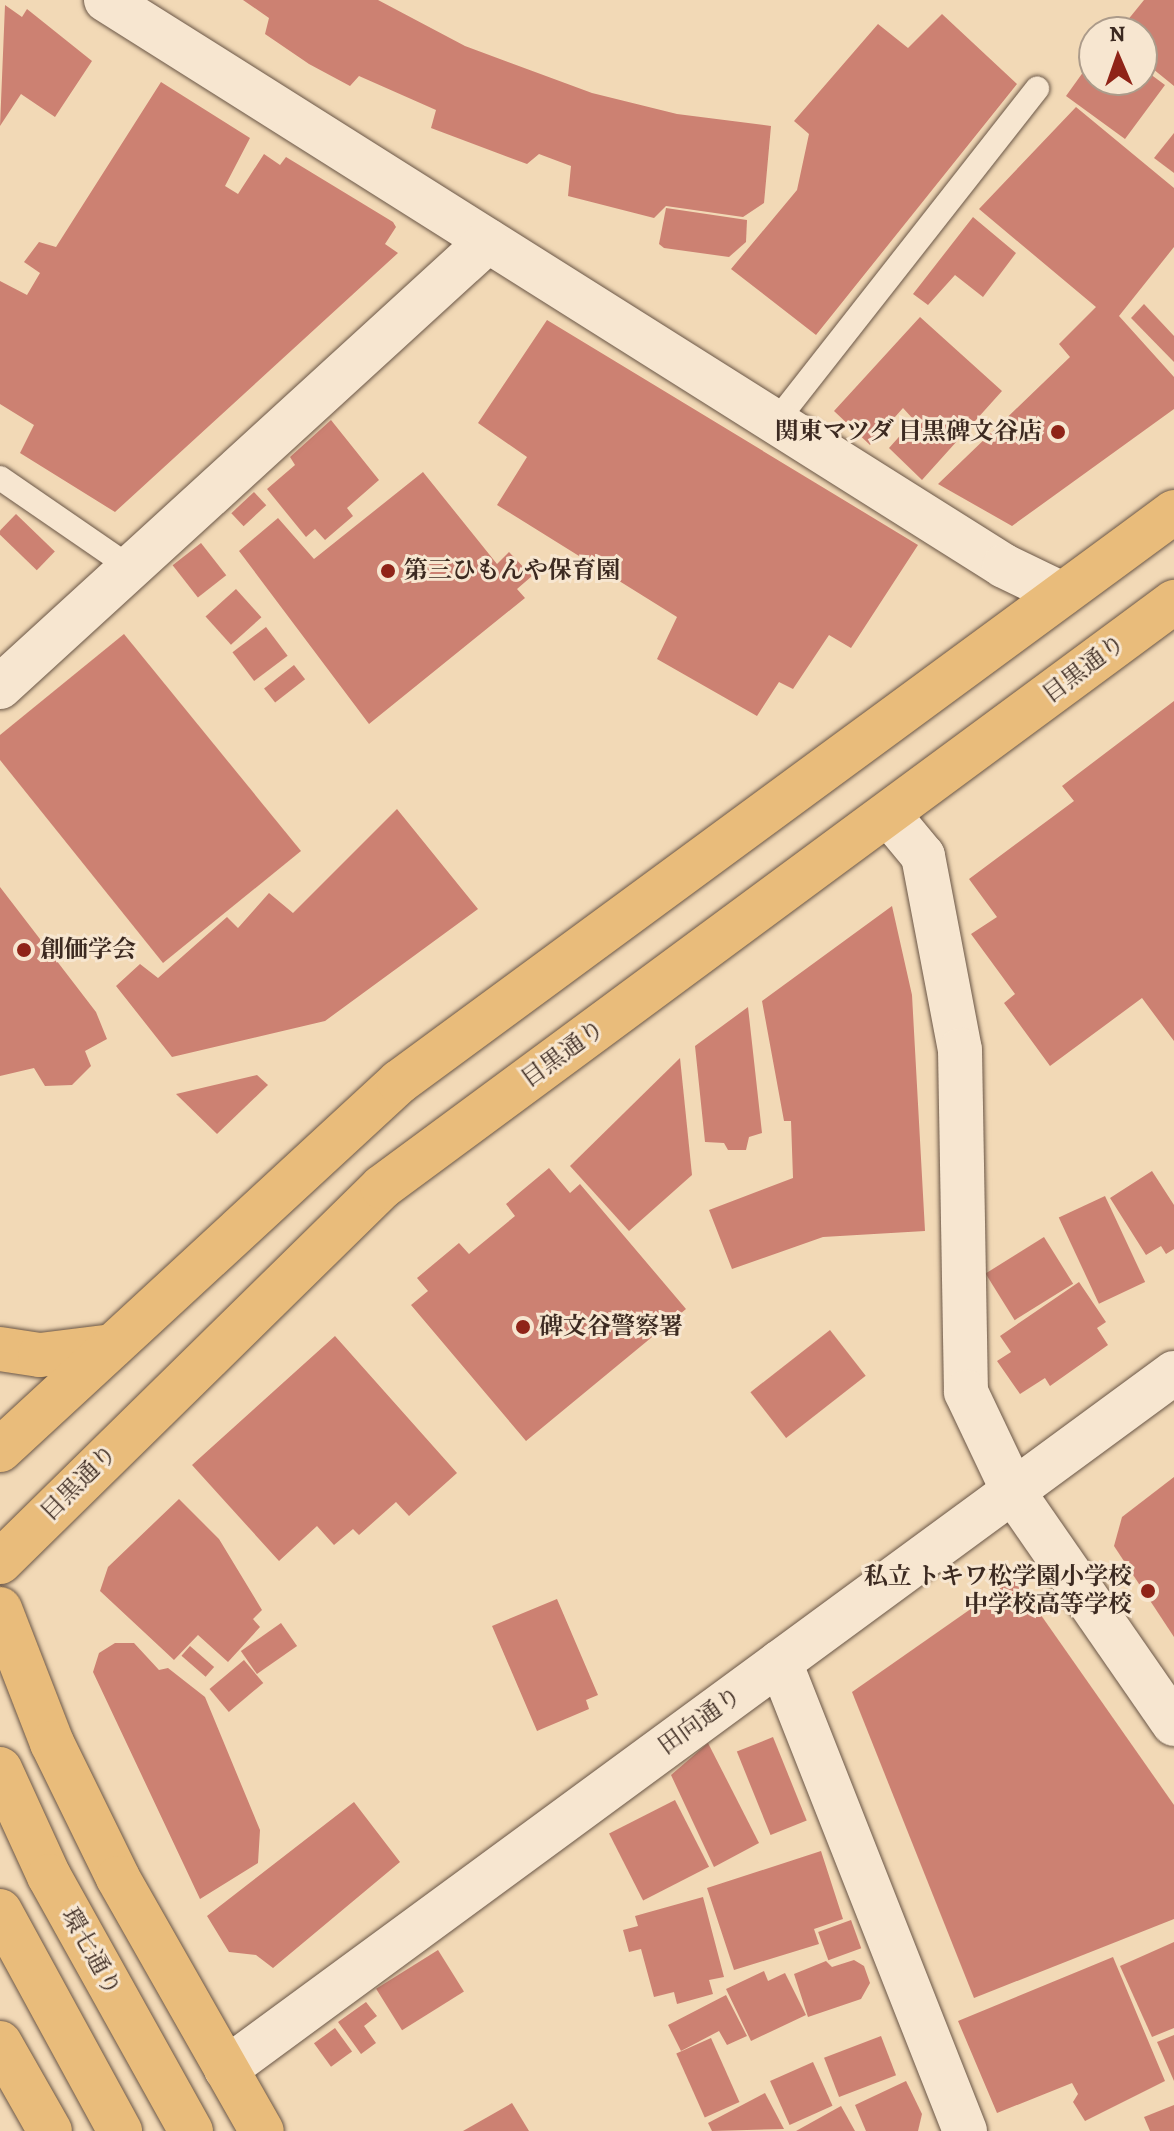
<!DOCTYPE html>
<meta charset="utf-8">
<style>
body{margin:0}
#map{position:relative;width:1174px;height:2131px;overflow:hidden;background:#f2d9b6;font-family:Alegreya,"Noto Serif JP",serif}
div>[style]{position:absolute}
.building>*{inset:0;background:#cc8172;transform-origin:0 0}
.roads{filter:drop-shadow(0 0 2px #6a5646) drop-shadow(0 0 2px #6a5646)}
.service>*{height:24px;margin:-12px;padding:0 12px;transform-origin:12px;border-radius:12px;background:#f7e6d0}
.minor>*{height:44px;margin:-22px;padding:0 22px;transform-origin:22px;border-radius:22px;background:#f7e6d0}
.tertiary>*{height:44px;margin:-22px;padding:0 22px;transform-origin:22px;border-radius:22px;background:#f7e6d0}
.primary>*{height:44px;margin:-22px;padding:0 22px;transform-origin:22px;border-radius:22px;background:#e9bc7b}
.dots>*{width:22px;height:22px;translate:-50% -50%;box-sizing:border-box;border:4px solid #f7e6d0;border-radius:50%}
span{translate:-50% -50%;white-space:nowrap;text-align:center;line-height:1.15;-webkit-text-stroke:6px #f7e6d0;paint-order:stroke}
.poi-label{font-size:24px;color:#3c2a21;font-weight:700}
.right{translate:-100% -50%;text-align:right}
.left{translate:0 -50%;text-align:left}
.street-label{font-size:24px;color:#3c2a21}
.north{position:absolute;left:1078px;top:16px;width:80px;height:80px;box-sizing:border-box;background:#f7e6d0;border:2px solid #ac9b8a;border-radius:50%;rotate:358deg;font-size:22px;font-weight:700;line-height:32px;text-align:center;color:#3c2a21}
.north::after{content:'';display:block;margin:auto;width:28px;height:36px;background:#8f2418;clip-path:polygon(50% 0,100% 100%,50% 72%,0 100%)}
</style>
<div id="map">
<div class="building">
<i style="clip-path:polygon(243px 0,378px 0,465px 46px,592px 93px,677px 114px,771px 126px,764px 203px,743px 217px,666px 206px,654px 218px,568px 196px,571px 166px,539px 154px,527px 164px,431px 128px,436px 110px,359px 76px,350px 86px,309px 64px,265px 34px,269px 18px)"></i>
<i style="clip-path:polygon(1144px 0,1174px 0,1174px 86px,1142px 60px,1142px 32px,1118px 32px)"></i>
<i style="clip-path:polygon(5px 5px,22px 17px,27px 9px,92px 61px,55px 117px,21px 94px,0 126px)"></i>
<i style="clip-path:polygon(942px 14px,1017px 84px,816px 335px,731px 269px,797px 190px,809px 134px,794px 121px,878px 24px,908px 48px)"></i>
<i style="clip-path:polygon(1094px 57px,1094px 80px,1142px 80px,1142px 68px,1165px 85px,1125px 139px,1066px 96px)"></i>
<i style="clip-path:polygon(161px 82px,250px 138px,225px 186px,238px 194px,264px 154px,280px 165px,286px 157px,393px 222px,396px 227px,385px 244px,398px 253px,115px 512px,20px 453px,34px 425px,0 404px,0 281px,27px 295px,40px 273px,24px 262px,39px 242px,56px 247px)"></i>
<i style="clip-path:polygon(1076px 107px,1174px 188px,1174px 247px,1119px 316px,1174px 377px,1174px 409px,1012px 526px,938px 484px,1070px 357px,1059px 344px,1096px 307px,979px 209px)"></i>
<i style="clip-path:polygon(1174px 133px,1174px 173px,1154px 158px)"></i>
<i style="clip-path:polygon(666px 208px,747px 220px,746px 242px,729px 257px,664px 248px,659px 244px)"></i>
<i style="clip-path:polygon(973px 217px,1016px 253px,983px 297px,955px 275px,928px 305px,913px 294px)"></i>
<i style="clip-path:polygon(1144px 304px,1174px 336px,1174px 362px,1131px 318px)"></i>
<i style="clip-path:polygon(920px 317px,1002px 391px,922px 480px,889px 448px,914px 420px,903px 408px,870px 445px,834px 411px)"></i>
<i style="clip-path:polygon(547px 320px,918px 545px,851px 648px,829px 635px,793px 689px,779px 682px,757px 716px,657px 659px,677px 617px,497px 505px,527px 457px,478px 423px)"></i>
<i style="clip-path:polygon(331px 420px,379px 480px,347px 508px,353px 516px,325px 540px,315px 529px,306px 537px,267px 489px,295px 465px,290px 457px)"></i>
<i style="clip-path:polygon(423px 472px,497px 564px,509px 552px,532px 576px,517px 589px,525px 598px,369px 724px,239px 551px,278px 518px,314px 559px)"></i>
<i style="left:254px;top:492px;width:18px;height:31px;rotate:47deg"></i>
<i style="left:16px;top:514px;width:54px;height:26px;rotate:44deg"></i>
<i style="left:201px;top:543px;width:41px;height:36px;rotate:52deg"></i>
<i style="left:236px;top:589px;width:38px;height:41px;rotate:48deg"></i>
<i style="left:266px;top:627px;width:36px;height:42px;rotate:53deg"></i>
<i style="clip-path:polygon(124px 634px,301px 851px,163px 963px,0 760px,0 735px)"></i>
<i style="left:294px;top:665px;width:18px;height:38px;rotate:52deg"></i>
<i style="clip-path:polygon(1174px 701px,1174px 1041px,1142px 998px,1050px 1066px,1004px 1003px,1015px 994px,971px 934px,997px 917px,969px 879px,1074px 801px,1062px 786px)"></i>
<i style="clip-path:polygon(397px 809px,478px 909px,325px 1021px,172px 1057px,116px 986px,140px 964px,158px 978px,227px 917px,238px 928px,269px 893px,293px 913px)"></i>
<i style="clip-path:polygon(0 887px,96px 1012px,107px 1039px,85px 1051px,91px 1066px,72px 1085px,45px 1086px,34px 1068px,0 1076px)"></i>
<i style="clip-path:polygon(892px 906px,912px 995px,925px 1231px,823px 1237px,732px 1269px,709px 1210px,793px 1178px,791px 1121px,784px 1121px,762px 1001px)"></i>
<i style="clip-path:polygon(748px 1007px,762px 1133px,749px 1137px,746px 1150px,728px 1150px,724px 1143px,705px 1142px,695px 1046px)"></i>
<i style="clip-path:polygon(680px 1058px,692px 1175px,629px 1231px,570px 1166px)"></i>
<i style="clip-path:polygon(257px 1075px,268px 1085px,217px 1134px,176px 1094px)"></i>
<i style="clip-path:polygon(549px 1168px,570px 1193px,580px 1184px,686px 1309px,526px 1441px,411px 1305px,428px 1291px,417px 1278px,459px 1243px,469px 1254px,515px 1216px,506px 1204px)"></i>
<i style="clip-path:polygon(1152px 1171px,1174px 1205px,1174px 1249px,1166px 1254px,1161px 1246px,1146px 1255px,1110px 1198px)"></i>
<i style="left:1105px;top:1196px;width:95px;height:51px;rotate:65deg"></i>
<i style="left:1044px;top:1237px;width:55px;height:69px;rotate:58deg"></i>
<i style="clip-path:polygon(1079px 1282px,1106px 1322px,1097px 1328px,1108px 1345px,1050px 1386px,1045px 1378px,1020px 1394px,997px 1361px,1011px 1352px,1000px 1336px)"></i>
<i style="left:830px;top:1330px;width:58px;height:101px;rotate:52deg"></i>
<i style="clip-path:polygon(335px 1336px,457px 1473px,409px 1516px,396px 1502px,359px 1535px,353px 1529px,334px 1545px,317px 1526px,279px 1561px,192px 1465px)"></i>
<i style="clip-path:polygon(1174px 1477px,1174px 1637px,1114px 1546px,1122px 1517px)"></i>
<i style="clip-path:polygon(179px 1499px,219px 1539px,262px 1610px,253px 1619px,260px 1627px,228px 1662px,198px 1635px,174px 1660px,100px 1591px,108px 1567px)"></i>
<i style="clip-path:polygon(1015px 1578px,1174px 1805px,1174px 1919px,974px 1998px,852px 1692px)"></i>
<i style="clip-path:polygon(557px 1599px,598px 1695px,586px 1700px,589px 1709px,537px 1731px,492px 1626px)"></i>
<i style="left:281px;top:1623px;width:28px;height:49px;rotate:55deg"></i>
<i style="clip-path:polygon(115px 1643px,134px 1643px,159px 1670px,168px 1668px,205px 1697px,260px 1830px,258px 1863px,200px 1899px,93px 1672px,99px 1653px)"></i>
<i style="left:190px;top:1646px;width:32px;height:13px;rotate:41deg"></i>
<i style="left:244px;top:1660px;width:30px;height:45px;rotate:50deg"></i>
<i style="left:773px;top:1737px;width:90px;height:39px;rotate:68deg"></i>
<i style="clip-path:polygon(708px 1743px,759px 1843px,714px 1867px,671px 1775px)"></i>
<i style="left:675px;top:1800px;width:75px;height:74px;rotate:63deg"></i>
<i style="clip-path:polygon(354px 1802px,400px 1862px,273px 1968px,256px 1955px,229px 1952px,207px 1916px)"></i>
<i style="clip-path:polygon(821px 1851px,843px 1919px,814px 1929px,819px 1944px,734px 1970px,707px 1888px)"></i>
<i style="clip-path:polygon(703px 1897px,724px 1977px,709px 1980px,713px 1994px,677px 2004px,674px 1992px,654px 1997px,641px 1949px,629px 1952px,623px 1930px,638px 1926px,635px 1916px)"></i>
<i style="left:851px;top:1920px;width:30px;height:35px;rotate:70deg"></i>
<i style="clip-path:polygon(1174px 1942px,1174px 2028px,1152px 2037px,1120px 1966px)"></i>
<i style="left:438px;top:1950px;width:49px;height:73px;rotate:58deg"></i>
<i style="clip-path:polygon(1113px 1957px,1165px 2081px,1085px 2121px,1073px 2102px,1078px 2094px,1072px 2083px,997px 2113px,958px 2021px)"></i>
<i style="clip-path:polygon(854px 1960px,864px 1966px,870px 1983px,861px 1999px,808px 2017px,794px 1974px,826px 1961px,832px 1967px)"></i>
<i style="clip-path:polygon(764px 1971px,768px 1981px,785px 1973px,806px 2015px,751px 2041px,726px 1989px)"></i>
<i style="clip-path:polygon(726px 1995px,747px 2036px,727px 2045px,719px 2031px,681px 2051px,668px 2025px)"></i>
<i style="clip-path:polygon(366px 2002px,377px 2016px,364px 2026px,376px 2043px,361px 2054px,338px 2022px)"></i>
<i style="left:335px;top:2028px;width:29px;height:26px;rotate:54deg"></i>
<i style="clip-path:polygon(1174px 2035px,1174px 2081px,1157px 2042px)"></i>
<i style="left:881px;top:2036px;width:42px;height:61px;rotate:69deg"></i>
<i style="left:711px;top:2038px;width:70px;height:38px;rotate:66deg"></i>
<i style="left:813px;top:2062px;width:48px;height:47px;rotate:66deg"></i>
<i style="clip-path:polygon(906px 2081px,922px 2114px,918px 2131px,866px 2131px,855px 2105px)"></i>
<i style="clip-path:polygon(765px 2093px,784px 2129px,712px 2131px,708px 2123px)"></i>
<i style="clip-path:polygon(512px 2103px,529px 2131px,463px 2131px)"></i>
<i style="clip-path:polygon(1174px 2105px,1174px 2131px,1150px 2131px,1144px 2117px)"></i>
<i style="clip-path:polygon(841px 2106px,855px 2131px,796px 2131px)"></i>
</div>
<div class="roads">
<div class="service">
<i style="left:778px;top:419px;width:420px;rotate:-51.9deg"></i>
<i style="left:0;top:478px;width:159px;rotate:34.5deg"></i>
</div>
<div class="minor">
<i style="left:106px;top:0;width:1061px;rotate:32.22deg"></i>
<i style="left:1004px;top:566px;width:64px;rotate:25.8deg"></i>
<i style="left:0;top:687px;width:661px;rotate:-42.43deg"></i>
<i style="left:889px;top:815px;width:53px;rotate:50.3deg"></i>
<i style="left:923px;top:856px;width:197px;rotate:79.2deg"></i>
<i style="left:960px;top:1050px;width:342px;rotate:89deg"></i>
<i style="left:966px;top:1392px;width:112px;rotate:64.6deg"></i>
<i style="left:1014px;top:1493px;width:281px;rotate:55.3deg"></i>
<i style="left:780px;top:1662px;width:504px;rotate:68.47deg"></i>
</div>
<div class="tertiary">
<i style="left:226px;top:2069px;width:1176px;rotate:-36.29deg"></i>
</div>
<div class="primary">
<i style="left:0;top:1349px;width:40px;rotate:8.5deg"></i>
<i style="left:40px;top:1355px;width:73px;rotate:-7.1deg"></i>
<i style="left:0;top:1450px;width:543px;rotate:-42.69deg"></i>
<i style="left:399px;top:1082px;width:962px;rotate:-36.33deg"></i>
<i style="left:0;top:1562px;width:535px;rotate:-44.47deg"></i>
<i style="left:382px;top:1187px;width:985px;rotate:-36.45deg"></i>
<i style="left:0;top:1609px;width:144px;rotate:68.8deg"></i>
<i style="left:52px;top:1743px;width:150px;rotate:63.9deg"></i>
<i style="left:118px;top:1878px;width:291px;rotate:60.4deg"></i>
<i style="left:0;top:1769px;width:118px;rotate:65.4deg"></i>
<i style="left:49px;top:1876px;width:292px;rotate:60.9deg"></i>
<i style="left:0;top:1911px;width:251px;rotate:61.4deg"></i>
<i style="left:0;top:2043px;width:101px;rotate:60.4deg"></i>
</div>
</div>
<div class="dots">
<i style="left:1058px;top:432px;background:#8f2418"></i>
<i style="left:388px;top:571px;background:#8f2418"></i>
<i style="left:24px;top:950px;background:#8f2418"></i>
<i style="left:523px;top:1327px;background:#8f2418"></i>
<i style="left:1148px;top:1591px;background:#8f2418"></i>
</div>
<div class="poi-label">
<span class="right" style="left:1042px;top:432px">関東マツダ 目黒碑文谷店</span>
<span class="left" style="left:404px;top:571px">第三ひもんや保育園</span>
<span class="left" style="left:40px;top:950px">創価学会</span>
<span class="left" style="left:539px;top:1327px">碑文谷警察署</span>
<span class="right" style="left:1132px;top:1591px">私立 トキワ松学園小学校<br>中学校高等学校</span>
</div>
<div class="street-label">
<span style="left:1084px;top:669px;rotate:-37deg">目黒通り</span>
<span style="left:563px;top:1054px;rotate:-36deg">目黒通り</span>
<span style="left:79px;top:1483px;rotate:-45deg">目黒通り</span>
<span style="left:700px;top:1721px;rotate:-36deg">田向通り</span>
<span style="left:91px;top:1952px;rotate:61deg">環七通り</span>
</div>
<div class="north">N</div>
</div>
